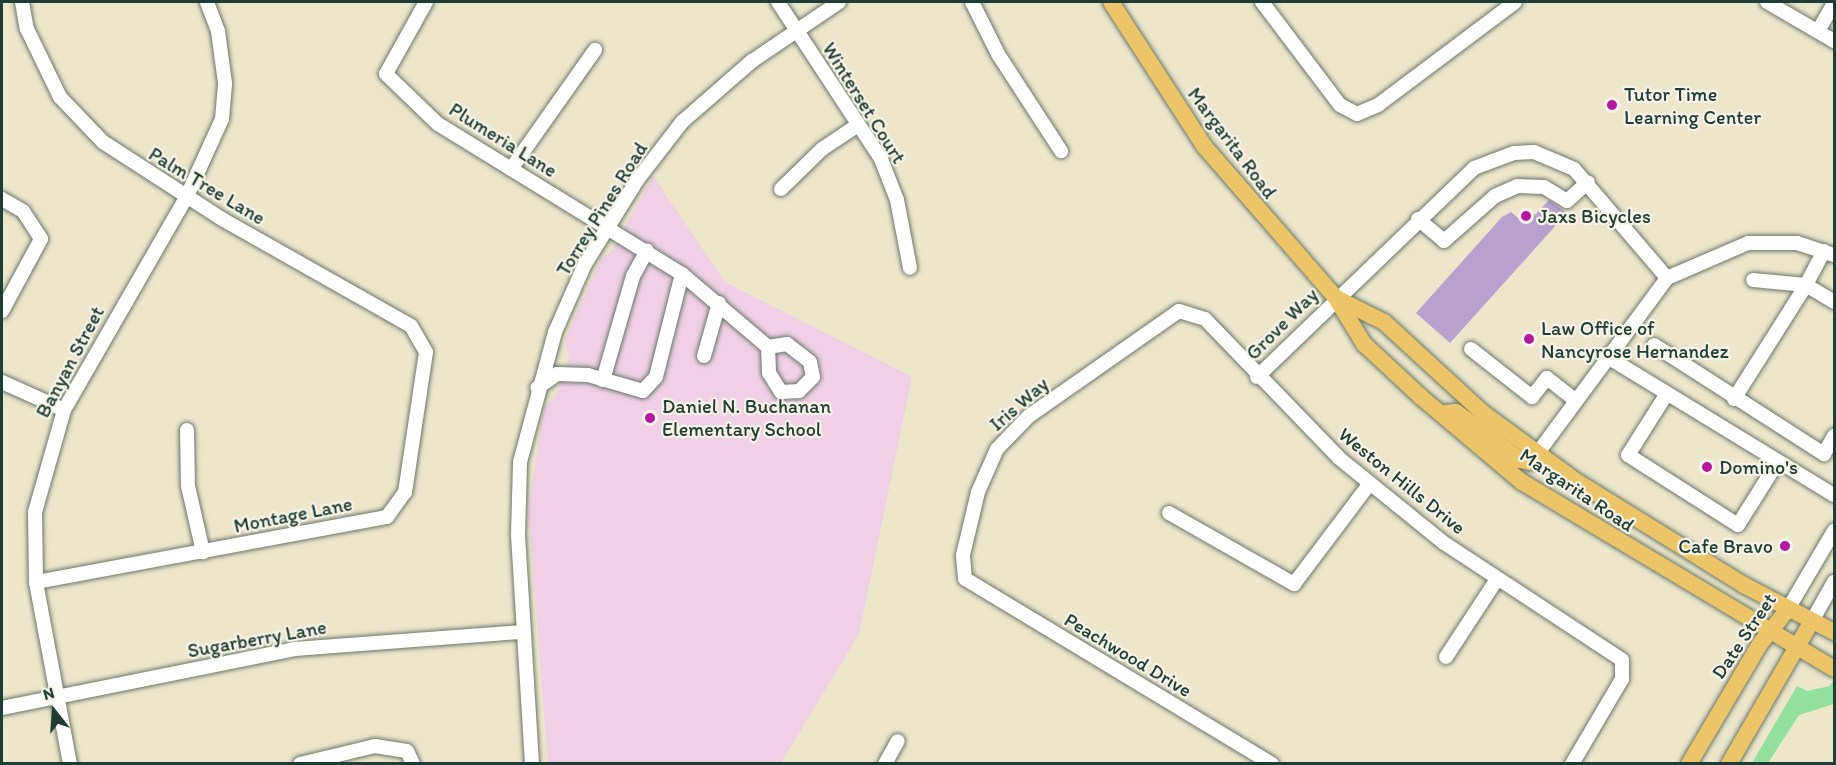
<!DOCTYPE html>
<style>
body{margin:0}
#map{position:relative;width:1836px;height:765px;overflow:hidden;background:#ece6cb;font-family:Itim,sans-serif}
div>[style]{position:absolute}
.built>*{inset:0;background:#f0d0e4}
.green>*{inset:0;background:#93df9c}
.building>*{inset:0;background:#b7a2cf}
.roads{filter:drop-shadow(0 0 2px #677869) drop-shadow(0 0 2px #677869)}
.minor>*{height:14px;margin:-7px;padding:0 7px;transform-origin:7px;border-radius:7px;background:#fff}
.major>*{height:16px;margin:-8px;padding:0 8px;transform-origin:8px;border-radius:8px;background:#edc569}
.dots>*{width:16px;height:16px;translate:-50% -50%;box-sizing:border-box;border:3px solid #f7f3e8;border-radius:50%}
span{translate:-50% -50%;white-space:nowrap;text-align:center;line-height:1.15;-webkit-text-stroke:4.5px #f7f3e8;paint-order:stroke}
.poi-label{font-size:20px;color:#1f3d34}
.left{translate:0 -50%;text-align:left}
.right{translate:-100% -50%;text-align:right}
.street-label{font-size:20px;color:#1f3d34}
.frame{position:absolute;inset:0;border:3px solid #1f3d34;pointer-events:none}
.north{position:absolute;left:24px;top:681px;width:60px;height:60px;-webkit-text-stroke:4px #f7f3e8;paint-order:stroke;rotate:343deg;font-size:16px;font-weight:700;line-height:24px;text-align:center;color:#1f3d34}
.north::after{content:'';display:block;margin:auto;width:21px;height:27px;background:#1f3d34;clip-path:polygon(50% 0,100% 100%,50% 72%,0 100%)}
</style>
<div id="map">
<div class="built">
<i style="clip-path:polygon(653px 176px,725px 282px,912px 377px,859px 634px,781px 763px,548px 763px,528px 509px,544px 407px,555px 397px,569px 358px,565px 339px,601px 258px,611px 252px)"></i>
</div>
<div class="green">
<i style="clip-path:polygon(1834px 679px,1834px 704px,1799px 715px,1768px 763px,1752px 763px,1797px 686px,1807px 691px,1830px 686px)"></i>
</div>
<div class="building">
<i style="clip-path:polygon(1549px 200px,1567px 213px,1450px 343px,1416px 313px,1502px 217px,1511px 212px,1518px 218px,1527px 208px,1535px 215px)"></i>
</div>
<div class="roads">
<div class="minor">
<i style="left:22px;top:2px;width:27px;rotate:80deg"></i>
<i style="left:27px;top:29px;width:76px;rotate:64.1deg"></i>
<i style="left:60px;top:97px;width:62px;rotate:46.3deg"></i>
<i style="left:103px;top:142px;width:142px;rotate:32.9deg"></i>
<i style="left:222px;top:219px;width:217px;rotate:29.5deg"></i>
<i style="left:411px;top:326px;width:30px;rotate:60deg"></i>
<i style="left:426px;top:352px;width:142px;rotate:98.5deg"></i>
<i style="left:405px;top:492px;width:31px;rotate:126deg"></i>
<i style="left:387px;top:517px;width:357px;rotate:169.5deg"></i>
<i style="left:426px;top:2px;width:82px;rotate:119.1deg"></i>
<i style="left:386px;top:74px;width:72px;rotate:43.9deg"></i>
<i style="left:438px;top:124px;width:286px;rotate:31.6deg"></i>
<i style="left:682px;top:274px;width:106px;rotate:104.2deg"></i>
<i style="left:656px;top:377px;width:19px;rotate:133deg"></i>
<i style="left:643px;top:391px;width:57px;rotate:-163.8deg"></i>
<i style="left:588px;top:375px;width:31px;rotate:-178deg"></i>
<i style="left:557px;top:374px;width:24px;rotate:145deg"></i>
<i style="left:778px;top:2px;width:188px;rotate:56.7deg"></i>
<i style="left:881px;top:159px;width:44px;rotate:68.7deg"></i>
<i style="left:897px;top:200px;width:69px;rotate:79.2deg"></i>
<i style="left:972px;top:2px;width:58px;rotate:63.4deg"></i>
<i style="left:998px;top:54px;width:116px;rotate:57deg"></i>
<i style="left:1262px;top:2px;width:129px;rotate:52.9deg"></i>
<i style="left:1340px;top:105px;width:19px;rotate:28deg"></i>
<i style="left:1357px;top:114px;width:23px;rotate:-23deg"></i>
<i style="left:1378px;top:105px;width:171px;rotate:-36.9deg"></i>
<i style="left:1767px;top:2px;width:78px;rotate:30.2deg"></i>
<i style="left:1818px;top:31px;width:32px;rotate:-60deg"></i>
<i style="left:511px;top:169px;width:146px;rotate:-54.8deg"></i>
<i style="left:781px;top:189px;width:57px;rotate:-44.3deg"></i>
<i style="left:822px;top:149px;width:43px;rotate:-33.7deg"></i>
<i style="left:2px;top:199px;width:24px;rotate:30deg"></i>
<i style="left:23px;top:211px;width:33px;rotate:57deg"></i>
<i style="left:41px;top:239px;width:82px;rotate:118.4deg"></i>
<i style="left:1418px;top:219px;width:34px;rotate:40deg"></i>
<i style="left:1444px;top:241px;width:68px;rotate:-41.4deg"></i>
<i style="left:1495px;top:196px;width:24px;rotate:-24deg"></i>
<i style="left:1517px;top:186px;width:27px;rotate:2deg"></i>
<i style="left:1544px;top:187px;width:27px;rotate:31deg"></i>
<i style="left:1567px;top:201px;width:28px;rotate:-42deg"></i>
<i style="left:1824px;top:251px;width:38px;rotate:118deg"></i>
<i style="left:1806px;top:285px;width:33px;rotate:31deg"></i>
<i style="left:682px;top:274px;width:113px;rotate:40.3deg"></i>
<i style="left:787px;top:344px;width:29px;rotate:38deg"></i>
<i style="left:810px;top:362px;width:15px;rotate:79deg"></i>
<i style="left:813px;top:377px;width:20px;rotate:135deg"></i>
<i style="left:799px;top:391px;width:18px;rotate:177deg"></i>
<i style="left:781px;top:392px;width:22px;rotate:-122deg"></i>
<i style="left:769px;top:373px;width:26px;rotate:-92deg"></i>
<i style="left:768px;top:347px;width:19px;rotate:-9deg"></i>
<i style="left:1654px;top:345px;width:202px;rotate:32.7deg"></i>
<i style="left:1824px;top:454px;width:21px;rotate:-61deg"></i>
<i style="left:1471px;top:349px;width:78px;rotate:38.2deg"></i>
<i style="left:1532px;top:397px;width:24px;rotate:-52deg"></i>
<i style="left:1547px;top:378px;width:36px;rotate:38deg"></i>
<i style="left:704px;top:356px;width:55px;rotate:-74.2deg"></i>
<i style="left:1606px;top:356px;width:267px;rotate:31.4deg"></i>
<i style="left:1257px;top:377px;width:301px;rotate:-43.9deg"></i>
<i style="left:1474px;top:168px;width:43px;rotate:-20.6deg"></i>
<i style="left:1514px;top:153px;width:20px;rotate:-3deg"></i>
<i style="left:1534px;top:152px;width:43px;rotate:23deg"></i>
<i style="left:1574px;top:169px;width:143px;rotate:49.5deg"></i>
<i style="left:603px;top:380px;width:108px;rotate:-73.9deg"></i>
<i style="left:633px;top:276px;width:29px;rotate:-61deg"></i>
<i style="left:2px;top:382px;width:68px;rotate:24.3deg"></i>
<i style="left:1666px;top:395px;width:71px;rotate:122.3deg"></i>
<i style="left:1628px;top:455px;width:130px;rotate:32.5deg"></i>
<i style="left:1738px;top:525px;width:73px;rotate:-57.8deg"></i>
<i style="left:1734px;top:399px;width:135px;rotate:-57.7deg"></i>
<i style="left:1806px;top:285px;width:53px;rotate:-174.6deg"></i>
<i style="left:187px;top:430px;width:56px;rotate:89deg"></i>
<i style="left:188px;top:486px;width:68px;rotate:77.2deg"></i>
<i style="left:1537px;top:454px;width:219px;rotate:-53.5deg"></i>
<i style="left:1667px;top:278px;width:88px;rotate:-23.4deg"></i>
<i style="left:1748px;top:243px;width:49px"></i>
<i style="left:1797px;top:243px;width:39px;rotate:18deg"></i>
<i style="left:1169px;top:513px;width:144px;rotate:29.6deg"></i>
<i style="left:1294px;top:584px;width:126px;rotate:-53deg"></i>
<i style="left:1788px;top:609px;width:91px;rotate:-59.5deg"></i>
<i style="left:1812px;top:621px;width:45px;rotate:-60.6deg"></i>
<i style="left:1446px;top:657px;width:93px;rotate:-56.8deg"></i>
<i style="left:2px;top:708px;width:299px;rotate:-11.4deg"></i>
<i style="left:295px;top:649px;width:228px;rotate:-4.3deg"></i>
<i style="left:70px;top:764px;width:185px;rotate:-100.6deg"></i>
<i style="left:36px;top:582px;width:70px;rotate:-90.8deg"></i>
<i style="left:35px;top:512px;width:106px;rotate:-74.1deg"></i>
<i style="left:64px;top:410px;width:245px;rotate:-60.1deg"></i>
<i style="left:186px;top:198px;width:87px;rotate:-65.5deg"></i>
<i style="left:222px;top:119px;width:36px;rotate:-85deg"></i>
<i style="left:225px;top:83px;width:52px;rotate:-97.7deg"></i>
<i style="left:218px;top:31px;width:31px;rotate:-111deg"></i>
<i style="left:300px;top:764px;width:77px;rotate:-13.5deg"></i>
<i style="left:375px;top:746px;width:32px;rotate:9deg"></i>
<i style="left:407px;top:751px;width:14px;rotate:65deg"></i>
<i style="left:532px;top:764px;width:229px;rotate:-93.5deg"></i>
<i style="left:518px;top:535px;width:73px;rotate:-88.4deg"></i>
<i style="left:520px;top:462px;width:135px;rotate:-74.9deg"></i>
<i style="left:555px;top:332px;width:74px;rotate:-66.2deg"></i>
<i style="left:585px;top:264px;width:100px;rotate:-58.1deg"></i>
<i style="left:638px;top:179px;width:72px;rotate:-52.3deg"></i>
<i style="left:682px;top:122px;width:93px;rotate:-41.1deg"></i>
<i style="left:752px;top:61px;width:105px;rotate:-34.1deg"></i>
<i style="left:885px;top:764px;width:26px;rotate:-61deg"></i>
<i style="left:1272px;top:764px;width:358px;rotate:-148.9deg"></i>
<i style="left:965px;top:579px;width:24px;rotate:-95deg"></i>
<i style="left:963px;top:555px;width:65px;rotate:-76.6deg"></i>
<i style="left:978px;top:492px;width:47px;rotate:-66.2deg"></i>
<i style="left:997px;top:449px;width:46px;rotate:-45.9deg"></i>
<i style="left:1029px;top:416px;width:183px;rotate:-35deg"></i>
<i style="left:1179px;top:311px;width:27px;rotate:17deg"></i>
<i style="left:1205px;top:319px;width:193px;rotate:46deg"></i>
<i style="left:1339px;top:458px;width:135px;rotate:39deg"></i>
<i style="left:1444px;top:543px;width:213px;rotate:33.3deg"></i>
<i style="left:1622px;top:660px;width:19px;rotate:90deg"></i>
<i style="left:1622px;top:679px;width:99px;rotate:120.5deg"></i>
</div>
<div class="major">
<i style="left:1111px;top:2px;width:171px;rotate:57.1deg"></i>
<i style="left:1204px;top:146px;width:201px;rotate:49deg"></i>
<i style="left:1336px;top:298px;width:54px;rotate:58.7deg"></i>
<i style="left:1364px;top:344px;width:78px;rotate:42.9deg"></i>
<i style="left:1421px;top:397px;width:132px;rotate:40.1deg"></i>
<i style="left:1522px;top:482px;width:364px;rotate:30.9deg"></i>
<i style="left:1336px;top:298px;width:54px;rotate:26.6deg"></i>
<i style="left:1384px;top:322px;width:134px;rotate:42.6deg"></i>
<i style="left:1483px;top:413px;width:115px;rotate:36.2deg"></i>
<i style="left:1576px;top:481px;width:198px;rotate:31.8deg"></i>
<i style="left:1744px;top:585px;width:102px;rotate:27.6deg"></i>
<i style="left:1444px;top:413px;width:12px;rotate:-5deg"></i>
<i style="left:1456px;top:412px;width:80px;rotate:36.9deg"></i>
<i style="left:1520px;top:460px;width:10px;rotate:11deg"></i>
<i style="left:1530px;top:462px;width:11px;rotate:-49deg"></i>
<i style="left:1689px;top:764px;width:139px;rotate:-59.4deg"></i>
<i style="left:1760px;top:644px;width:45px;rotate:-51.3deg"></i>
<i style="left:1729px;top:764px;width:165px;rotate:-59.9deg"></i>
</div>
</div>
<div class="dots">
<i style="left:1612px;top:105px;background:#b5179e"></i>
<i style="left:1526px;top:216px;background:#b5179e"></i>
<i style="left:1529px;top:339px;background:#b5179e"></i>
<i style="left:650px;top:418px;background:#b5179e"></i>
<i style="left:1707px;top:467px;background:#b5179e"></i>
<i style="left:1785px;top:546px;background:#b5179e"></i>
</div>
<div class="poi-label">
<span class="left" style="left:1624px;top:106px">Tutor Time<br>Learning Center</span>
<span class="left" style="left:1538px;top:216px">Jaxs Bicycles</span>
<span class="left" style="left:1541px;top:340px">Law Office of<br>Nancyrose Hernandez</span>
<span class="left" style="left:662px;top:418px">Daniel N. Buchanan<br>Elementary School</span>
<span class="left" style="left:1719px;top:467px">Domino's</span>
<span class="right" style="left:1773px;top:546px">Cafe Bravo</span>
</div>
<div class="street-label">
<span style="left:864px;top:103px;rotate:58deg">Winterset Court</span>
<span style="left:503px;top:140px;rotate:32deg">Plumeria Lane</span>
<span style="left:1232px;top:143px;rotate:53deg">Margarita Road</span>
<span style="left:207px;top:186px;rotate:31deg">Palm Tree Lane</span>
<span style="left:602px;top:209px;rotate:-58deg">Torrey Pines Road</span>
<span style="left:1282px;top:324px;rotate:-45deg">Grove Way</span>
<span style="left:70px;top:362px;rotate:-62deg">Banyan Street</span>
<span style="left:1019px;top:404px;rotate:-41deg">Iris Way</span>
<span style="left:1402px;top:481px;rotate:39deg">Weston Hills Drive</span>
<span style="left:1577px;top:490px;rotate:34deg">Margarita Road</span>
<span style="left:293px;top:515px;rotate:-11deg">Montage Lane</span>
<span style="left:1744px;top:636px;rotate:-56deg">Date Street</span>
<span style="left:257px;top:639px;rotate:-10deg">Sugarberry Lane</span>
<span style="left:1128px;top:655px;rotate:31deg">Peachwood Drive</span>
</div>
<div class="frame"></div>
<div class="north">N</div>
</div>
